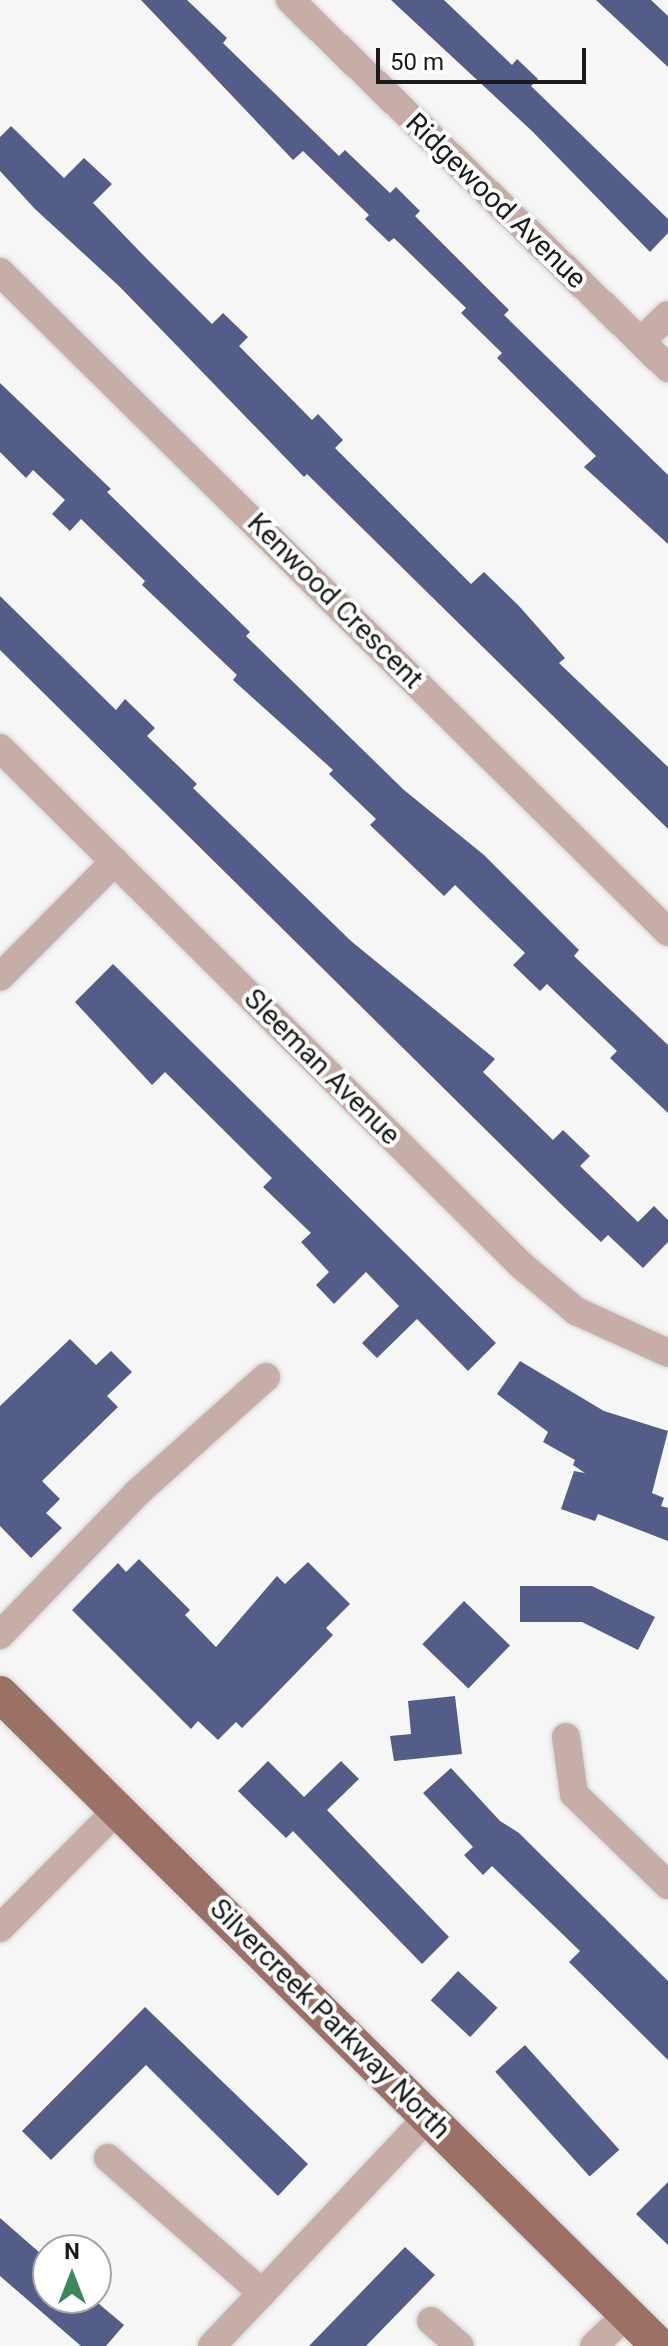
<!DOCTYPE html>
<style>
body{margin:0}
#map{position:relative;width:668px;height:2346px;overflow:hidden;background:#f6f6f7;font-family:Roboto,sans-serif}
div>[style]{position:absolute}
.building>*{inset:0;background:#535d87;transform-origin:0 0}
.roads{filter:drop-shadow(0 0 2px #d3d3d4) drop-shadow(0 0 2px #d3d3d4)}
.minor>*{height:28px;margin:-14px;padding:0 14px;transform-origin:14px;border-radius:14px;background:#c6ada7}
.major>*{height:36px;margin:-18px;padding:0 18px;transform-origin:18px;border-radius:18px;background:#9b7065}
span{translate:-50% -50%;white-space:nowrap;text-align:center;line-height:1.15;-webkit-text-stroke:8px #fff;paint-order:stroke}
.street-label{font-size:28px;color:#1b1b1b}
.north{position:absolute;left:32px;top:2234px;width:80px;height:80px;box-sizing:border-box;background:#fff;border:2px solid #a4a4a4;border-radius:50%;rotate:0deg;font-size:22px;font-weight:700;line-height:32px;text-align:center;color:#1b1b1b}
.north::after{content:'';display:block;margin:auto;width:28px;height:36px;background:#3a895a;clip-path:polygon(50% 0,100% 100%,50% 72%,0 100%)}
.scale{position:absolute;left:376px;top:48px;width:210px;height:36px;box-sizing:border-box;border:4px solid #1b1b1b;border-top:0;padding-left:10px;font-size:24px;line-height:28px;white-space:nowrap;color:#1b1b1b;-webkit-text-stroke:6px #fff;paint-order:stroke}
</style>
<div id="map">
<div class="building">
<i style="clip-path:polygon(141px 0,187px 0,227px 38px,223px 43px,339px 156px,345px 150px,390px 193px,396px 187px,420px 211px,415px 216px,509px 310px,504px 315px,668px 475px,668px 544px,584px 467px,596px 456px,497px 358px,502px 353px,461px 313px,466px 308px,394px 238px,389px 242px,365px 219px,369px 215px,303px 151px,293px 160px)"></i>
<i style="clip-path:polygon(391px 0,444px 0,512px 65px,517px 59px,538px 79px,531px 86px,668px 219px,668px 233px,650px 252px,533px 132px)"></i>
<i style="clip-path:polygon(596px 0,651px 0,668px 16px,668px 67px)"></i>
<i style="clip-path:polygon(11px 126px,64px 178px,84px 158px,112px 184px,93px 203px,147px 259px,212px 324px,223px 313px,248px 337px,239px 346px,312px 420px,318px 414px,343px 440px,335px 448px,471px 584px,484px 572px,519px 606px,565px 658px,559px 663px,668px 767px,668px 829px,307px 474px,304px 477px,120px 287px,35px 209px,0 171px,0 137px)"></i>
<i style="clip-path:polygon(0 383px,111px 489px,107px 492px,250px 632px,246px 636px,404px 790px,484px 855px,579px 950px,574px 956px,668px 1045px,668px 1113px,610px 1058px,617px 1051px,547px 984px,540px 991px,513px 965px,525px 953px,455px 885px,444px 896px,370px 825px,376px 819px,329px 774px,333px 770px,233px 680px,237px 675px,142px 585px,145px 581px,81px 519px,70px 531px,52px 514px,65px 500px,33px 470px,26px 478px,0 452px)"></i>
<i style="clip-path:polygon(0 596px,116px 710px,125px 699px,155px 728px,147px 736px,197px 784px,193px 788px,351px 941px,495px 1059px,483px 1072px,553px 1140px,563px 1130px,590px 1156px,580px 1166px,638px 1222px,654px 1206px,668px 1220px,668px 1242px,643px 1268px,608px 1235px,601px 1242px,565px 1208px,0 650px)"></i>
<i style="clip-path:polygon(113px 964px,496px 1343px,468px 1371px,417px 1319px,377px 1358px,362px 1343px,399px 1306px,366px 1272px,334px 1304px,316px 1285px,329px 1272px,301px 1242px,311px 1233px,263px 1187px,272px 1178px,165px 1072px,152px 1085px,75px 1002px)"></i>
<i style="clip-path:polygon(70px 1339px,96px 1365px,111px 1351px,132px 1372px,107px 1396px,118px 1407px,42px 1481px,60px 1499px,46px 1513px,62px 1528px,31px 1558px,0 1526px,0 1406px)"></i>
<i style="clip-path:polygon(520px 1361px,604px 1411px,668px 1431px,652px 1493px,664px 1498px,661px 1506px,668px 1508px,668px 1541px,598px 1514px,595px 1521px,561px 1509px,574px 1471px,585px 1473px,573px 1465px,575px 1460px,543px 1442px,548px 1432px,497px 1394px)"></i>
<i style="clip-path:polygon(139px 1559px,190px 1610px,185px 1615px,216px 1647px,277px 1576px,285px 1584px,308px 1562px,350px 1604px,326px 1628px,333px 1635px,264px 1706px,242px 1728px,236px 1722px,218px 1740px,198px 1721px,191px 1729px,72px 1610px,118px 1563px,126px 1572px)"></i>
<i style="clip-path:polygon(520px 1586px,592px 1586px,655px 1617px,638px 1650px,582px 1622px,520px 1622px)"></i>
<i style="left:464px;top:1601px;width:64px;height:60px;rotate:44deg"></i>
<i style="clip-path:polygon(455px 1696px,462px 1754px,394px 1761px,390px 1736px,411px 1734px,408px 1701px)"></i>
<i style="clip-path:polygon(268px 1761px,304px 1797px,341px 1761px,359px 1779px,327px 1810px,449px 1937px,422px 1964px,293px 1831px,286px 1838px,238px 1791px)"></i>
<i style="clip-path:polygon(451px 1768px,500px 1821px,519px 1833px,668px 1981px,668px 2060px,569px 1962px,580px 1951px,492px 1866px,483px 1875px,464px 1855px,473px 1847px,423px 1793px)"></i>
<i style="left:458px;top:1971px;width:54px;height:40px;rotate:43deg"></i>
<i style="clip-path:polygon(145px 2007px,308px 2164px,278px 2196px,146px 2065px,51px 2160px,22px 2131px)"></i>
<i style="left:525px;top:2045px;width:141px;height:40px;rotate:48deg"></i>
<i style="clip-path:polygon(668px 2182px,668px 2245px,636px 2214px)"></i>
<i style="clip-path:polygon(0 2218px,48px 2260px,48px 2298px,92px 2298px,124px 2325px,106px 2346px,81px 2346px,0 2276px)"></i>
<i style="clip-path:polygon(405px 2247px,435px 2275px,366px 2346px,309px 2346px)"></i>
</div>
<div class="roads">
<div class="minor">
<i style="left:290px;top:0;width:528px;rotate:44.23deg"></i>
<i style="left:0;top:272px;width:939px;rotate:44.65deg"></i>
<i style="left:641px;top:341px;width:37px;rotate:-44deg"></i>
<i style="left:0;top:748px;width:734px;rotate:44.78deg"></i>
<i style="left:521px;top:1265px;width:72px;rotate:39.9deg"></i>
<i style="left:576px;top:1311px;width:101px;rotate:24.5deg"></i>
<i style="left:0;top:977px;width:163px;rotate:-45.2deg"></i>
<i style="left:0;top:1635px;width:199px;rotate:-46deg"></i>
<i style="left:138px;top:1492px;width:172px;rotate:-41.9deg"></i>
<i style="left:566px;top:1737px;width:58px;rotate:82deg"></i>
<i style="left:574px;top:1794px;width:131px;rotate:44.1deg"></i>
<i style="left:0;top:1928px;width:168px;rotate:-45.2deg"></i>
<i style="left:108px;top:2158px;width:205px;rotate:41.2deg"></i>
<i style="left:431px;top:2321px;width:38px;rotate:41deg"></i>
<i style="left:212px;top:2346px;width:315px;rotate:-46.7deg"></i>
<i style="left:594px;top:2346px;width:46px;rotate:-44.1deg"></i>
</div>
<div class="major">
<i style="left:0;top:1694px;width:927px;rotate:44.69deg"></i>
</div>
</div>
<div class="street-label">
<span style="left:496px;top:201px;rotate:44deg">Ridgewood Avenue</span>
<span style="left:335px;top:601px;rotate:45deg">Kenwood Crescent</span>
<span style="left:322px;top:1067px;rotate:45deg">Sleeman Avenue</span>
<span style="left:330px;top:2019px;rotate:45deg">Silvercreek Parkway North</span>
</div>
<div class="north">N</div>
<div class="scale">50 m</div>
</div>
